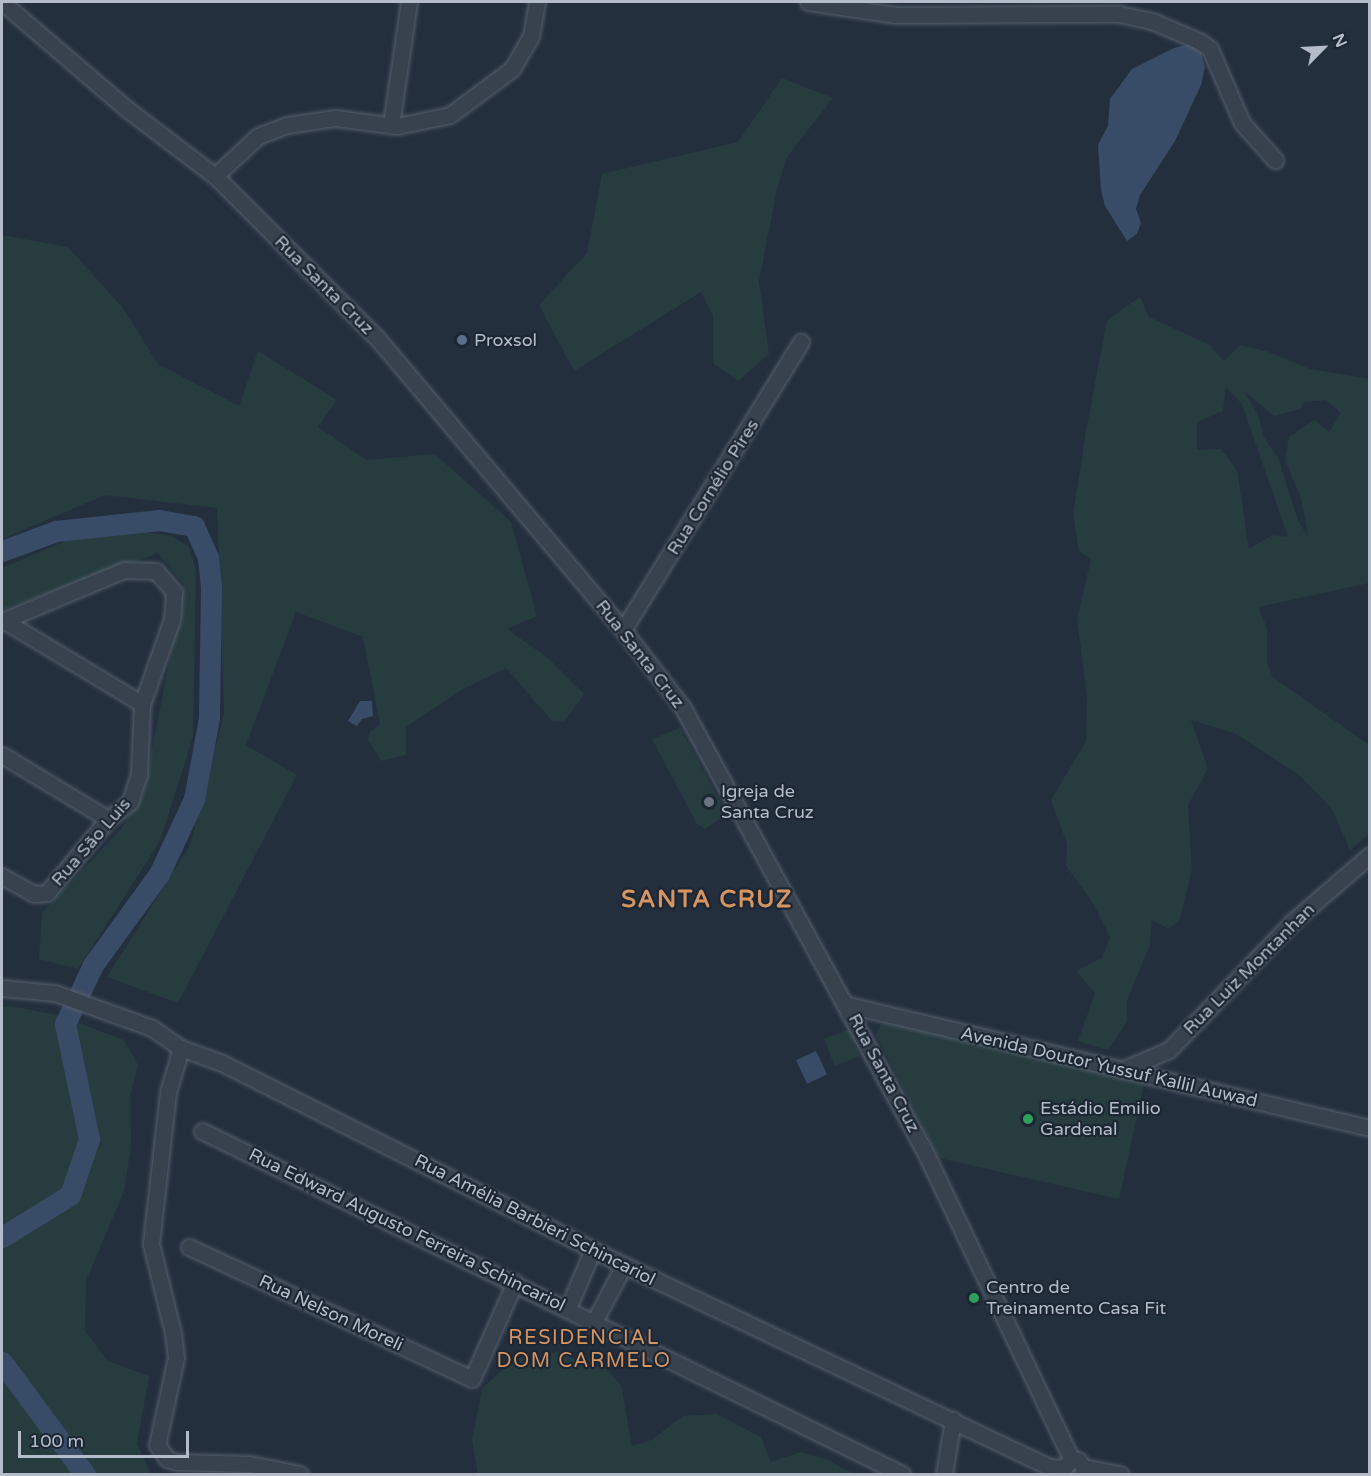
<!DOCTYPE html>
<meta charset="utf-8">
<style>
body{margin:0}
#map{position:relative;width:1371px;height:1476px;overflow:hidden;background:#242f3e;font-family:"Varela Round",sans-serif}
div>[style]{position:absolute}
.green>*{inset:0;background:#263c3f;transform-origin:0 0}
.water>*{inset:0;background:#394c67;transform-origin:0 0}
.river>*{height:21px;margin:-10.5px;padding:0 10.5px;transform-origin:10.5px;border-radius:10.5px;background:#394c67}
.roads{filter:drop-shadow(0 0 2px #565f6c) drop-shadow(0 0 2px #565f6c)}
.minor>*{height:15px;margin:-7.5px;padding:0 7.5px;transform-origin:7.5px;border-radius:7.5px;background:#38414e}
.dots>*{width:16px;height:16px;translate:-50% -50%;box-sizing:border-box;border:3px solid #1d2633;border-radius:50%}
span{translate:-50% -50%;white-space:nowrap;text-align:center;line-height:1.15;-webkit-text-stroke:4.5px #1d2633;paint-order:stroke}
.street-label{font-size:18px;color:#b4bcc9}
.poi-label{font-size:18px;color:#b4bcc9}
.left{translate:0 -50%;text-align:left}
.neighbourhood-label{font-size:20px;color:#d59563;letter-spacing:1.5px}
.district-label{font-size:24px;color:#d59563;font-weight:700;letter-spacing:1.5px}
.frame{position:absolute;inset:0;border:3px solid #b4bcc9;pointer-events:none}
.north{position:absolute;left:1293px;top:18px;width:60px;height:60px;-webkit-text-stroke:4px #1d2633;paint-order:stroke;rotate:66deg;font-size:16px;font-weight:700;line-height:24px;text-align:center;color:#b4bcc9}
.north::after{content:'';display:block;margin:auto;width:21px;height:27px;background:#b4bcc9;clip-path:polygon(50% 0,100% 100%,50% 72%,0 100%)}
.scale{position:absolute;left:18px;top:1431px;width:171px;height:27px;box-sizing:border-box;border:3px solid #b4bcc9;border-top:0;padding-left:8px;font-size:18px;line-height:21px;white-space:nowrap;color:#b4bcc9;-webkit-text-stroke:4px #1d2633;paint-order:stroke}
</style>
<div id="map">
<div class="green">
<i style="clip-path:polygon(782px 78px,833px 98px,787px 157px,777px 189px,759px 281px,769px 354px,738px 381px,713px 363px,713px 316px,701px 292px,574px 371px,539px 305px,587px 253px,602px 174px,738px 142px)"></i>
<i style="clip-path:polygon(2px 235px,68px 247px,122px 307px,158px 364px,239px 406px,258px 351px,337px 400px,318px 427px,367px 460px,435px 454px,511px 522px,537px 616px,507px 629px,548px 658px,584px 694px,564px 722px,552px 721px,506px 668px,465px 688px,406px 727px,406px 755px,381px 761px,368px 740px,370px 732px,380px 724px,363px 637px,296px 612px,246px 745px,297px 775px,178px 1003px,107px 977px,190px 845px,224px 714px,217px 508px,105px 495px,2px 539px)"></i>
<i style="clip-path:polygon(evenodd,1140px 297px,1149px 317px,1210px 345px,1224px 361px,1240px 345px,1269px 352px,1310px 369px,1369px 379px,1369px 583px,1258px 607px,1267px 628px,1267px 663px,1273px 677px,1369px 745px,1370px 833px,1350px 850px,1332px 809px,1298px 774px,1234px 733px,1191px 720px,1208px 769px,1188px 805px,1192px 869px,1180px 919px,1169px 929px,1152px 920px,1150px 945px,1127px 1000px,1127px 1021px,1108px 1050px,1078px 1041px,1095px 993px,1076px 971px,1102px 958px,1110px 937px,1093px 903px,1066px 866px,1067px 844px,1051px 800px,1086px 741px,1087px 696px,1077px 619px,1091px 559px,1079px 551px,1073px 514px,1086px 431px,1107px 320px,1140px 297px,1226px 387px,1242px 404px,1288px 537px,1272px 535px,1249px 549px,1237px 470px,1221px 449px,1197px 450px,1197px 422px,1223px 411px,1226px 387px,1140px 297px,1245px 392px,1274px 416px,1300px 409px,1304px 402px,1326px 400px,1341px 413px,1329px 432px,1314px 420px,1289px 437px,1285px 461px,1301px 498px,1308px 536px,1298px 521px,1279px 460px,1264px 437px,1258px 415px,1245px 392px)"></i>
<i style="clip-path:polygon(144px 532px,171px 536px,189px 547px,196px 571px,193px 737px,160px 841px,78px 969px,39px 959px,42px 913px,120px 830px,143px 796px,184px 585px,158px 553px,2px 610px,2px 568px,68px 540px)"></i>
<i style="clip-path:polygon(680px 728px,727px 814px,705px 829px,697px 824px,652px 739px)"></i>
<i style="clip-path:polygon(10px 1006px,57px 1015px,124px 1040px,138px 1065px,130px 1096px,131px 1146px,124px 1191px,86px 1281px,85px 1331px,108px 1361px,149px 1376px,137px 1444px,151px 1474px,8px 1474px,2px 1471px,2px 1007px)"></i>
<i style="clip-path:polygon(890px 1021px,1145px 1080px,1119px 1199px,939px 1158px,876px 1035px,881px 1024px)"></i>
<i style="left:849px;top:1029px;width:29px;height:27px;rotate:68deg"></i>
<i style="clip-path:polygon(557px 1352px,607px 1370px,621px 1385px,632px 1446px,651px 1440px,683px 1416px,717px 1414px,761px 1437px,771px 1462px,801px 1452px,828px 1460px,854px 1474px,478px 1474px,472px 1439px,482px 1389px,512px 1360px)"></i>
</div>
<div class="water">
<i style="clip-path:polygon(1189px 44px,1201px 53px,1205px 67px,1201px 85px,1175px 141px,1140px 195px,1136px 209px,1141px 223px,1137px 234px,1127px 241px,1105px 206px,1101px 190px,1098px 145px,1108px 126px,1110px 99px,1132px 69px,1174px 48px)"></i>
<i style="clip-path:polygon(360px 701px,372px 701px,373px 716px,362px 719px,357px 726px,348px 721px)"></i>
<i style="left:816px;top:1051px;width:26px;height:22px;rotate:65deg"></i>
</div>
<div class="river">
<i style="left:2px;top:551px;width:58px;rotate:-20.3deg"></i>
<i style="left:56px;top:531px;width:104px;rotate:-6.1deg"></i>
<i style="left:159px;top:520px;width:36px;rotate:10deg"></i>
<i style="left:194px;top:526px;width:35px;rotate:66deg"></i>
<i style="left:208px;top:558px;width:31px;rotate:84deg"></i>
<i style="left:211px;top:589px;width:129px;rotate:90.9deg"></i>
<i style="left:209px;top:718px;width:82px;rotate:100.5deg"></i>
<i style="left:194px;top:799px;width:83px;rotate:115deg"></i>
<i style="left:159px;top:874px;width:112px;rotate:126deg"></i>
<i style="left:93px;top:965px;width:65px;rotate:115.4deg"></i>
<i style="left:65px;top:1024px;width:117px;rotate:78.2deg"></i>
<i style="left:89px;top:1139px;width:59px;rotate:108.7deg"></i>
<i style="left:70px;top:1195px;width:80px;rotate:148.3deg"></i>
<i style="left:2px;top:1362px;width:139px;rotate:53.5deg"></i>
</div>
<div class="roads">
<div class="minor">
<i style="left:2px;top:2px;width:165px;rotate:40.6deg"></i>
<i style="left:127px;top:109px;width:111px;rotate:37.3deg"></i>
<i style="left:215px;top:176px;width:231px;rotate:45deg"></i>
<i style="left:378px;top:339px;width:380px;rotate:49.9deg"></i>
<i style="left:623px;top:630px;width:98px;rotate:52.4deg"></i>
<i style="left:683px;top:708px;width:503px;rotate:61.4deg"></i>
<i style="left:924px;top:1150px;width:344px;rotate:64.5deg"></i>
<i style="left:808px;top:2px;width:89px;rotate:8.4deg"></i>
<i style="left:896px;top:15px;width:223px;rotate:-0.3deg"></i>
<i style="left:1119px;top:14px;width:34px;rotate:12deg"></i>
<i style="left:1152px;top:21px;width:53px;rotate:23.2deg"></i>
<i style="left:1201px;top:42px;width:11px;rotate:38deg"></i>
<i style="left:1210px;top:49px;width:81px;rotate:66.6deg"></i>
<i style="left:1242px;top:123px;width:50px;rotate:48.3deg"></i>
<i style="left:391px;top:125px;width:124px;rotate:-81.7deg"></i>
<i style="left:215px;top:176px;width:59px;rotate:-42.9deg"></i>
<i style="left:258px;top:136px;width:31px;rotate:-21deg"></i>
<i style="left:287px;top:125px;width:49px;rotate:-8.3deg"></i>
<i style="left:335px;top:118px;width:63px;rotate:7.4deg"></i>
<i style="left:397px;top:126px;width:54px;rotate:-11.7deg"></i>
<i style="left:450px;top:115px;width:77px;rotate:-36.6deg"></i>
<i style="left:512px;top:69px;width:38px;rotate:-60deg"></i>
<i style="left:531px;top:36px;width:35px;rotate:-80deg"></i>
<i style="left:3px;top:620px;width:162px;rotate:31.1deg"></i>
<i style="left:2px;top:621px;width:132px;rotate:-22.7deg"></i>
<i style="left:124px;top:570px;width:32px;rotate:2deg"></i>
<i style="left:156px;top:571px;width:28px;rotate:49deg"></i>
<i style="left:174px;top:592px;width:27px;rotate:94deg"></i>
<i style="left:172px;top:619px;width:90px;rotate:109.4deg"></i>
<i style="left:142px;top:704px;width:70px;rotate:92.5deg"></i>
<i style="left:139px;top:774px;width:29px;rotate:108deg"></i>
<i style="left:130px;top:802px;width:28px;rotate:142deg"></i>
<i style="left:108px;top:819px;width:96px;rotate:129.5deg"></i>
<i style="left:47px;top:893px;width:13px;rotate:176deg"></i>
<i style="left:34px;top:894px;width:37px;rotate:-151deg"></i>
<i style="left:623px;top:630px;width:339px;rotate:-58.3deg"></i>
<i style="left:2px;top:755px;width:124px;rotate:31.1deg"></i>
<i style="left:2px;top:988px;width:53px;rotate:5.4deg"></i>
<i style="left:55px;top:993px;width:103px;rotate:19.8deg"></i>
<i style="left:152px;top:1028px;width:35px;rotate:35deg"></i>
<i style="left:181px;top:1048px;width:44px;rotate:20.1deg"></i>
<i style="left:222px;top:1063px;width:450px;rotate:26.7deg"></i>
<i style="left:624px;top:1265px;width:471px;rotate:25.4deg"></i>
<i style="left:1049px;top:1467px;width:15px;rotate:4deg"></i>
<i style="left:848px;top:1005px;width:536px;rotate:13.26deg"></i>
<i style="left:181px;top:1048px;width:46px;rotate:106.5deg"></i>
<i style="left:168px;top:1092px;width:153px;rotate:96.4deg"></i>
<i style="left:151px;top:1244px;width:92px;rotate:76.1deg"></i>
<i style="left:173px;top:1333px;width:25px;rotate:83deg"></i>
<i style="left:176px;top:1358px;width:89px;rotate:102.3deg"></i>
<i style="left:157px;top:1445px;width:17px;rotate:54deg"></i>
<i style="left:167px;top:1459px;width:10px;rotate:17deg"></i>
<i style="left:177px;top:1462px;width:73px;rotate:1.6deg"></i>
<i style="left:250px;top:1464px;width:51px;rotate:11.3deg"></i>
<i style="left:1122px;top:1070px;width:51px;rotate:-23.1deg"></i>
<i style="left:1169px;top:1050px;width:178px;rotate:-46.1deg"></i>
<i style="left:1292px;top:922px;width:103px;rotate:-40.7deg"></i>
<i style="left:202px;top:1131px;width:780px;rotate:26.1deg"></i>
<i style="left:189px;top:1247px;width:312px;rotate:25deg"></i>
<i style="left:472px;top:1379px;width:106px;rotate:-66.1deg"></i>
<i style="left:568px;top:1308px;width:64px;rotate:-67deg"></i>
<i style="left:593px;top:1324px;width:67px;rotate:-62.3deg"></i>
<i style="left:1065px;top:1466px;width:9px;rotate:-41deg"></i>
<i style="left:1072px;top:1460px;width:6px"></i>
<i style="left:1078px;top:1460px;width:10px;rotate:53deg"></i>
<i style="left:1084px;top:1468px;width:6px;rotate:108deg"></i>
<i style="left:1083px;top:1467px;width:38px;rotate:11deg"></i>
<i style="left:944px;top:1474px;width:55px;rotate:-80.5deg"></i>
</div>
</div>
<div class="dots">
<i style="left:462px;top:340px;background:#5c6f8a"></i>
<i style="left:709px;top:802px;background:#6b7280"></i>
<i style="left:1028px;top:1119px;background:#2e9e5b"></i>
<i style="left:974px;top:1298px;background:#2e9e5b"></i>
</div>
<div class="street-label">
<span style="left:324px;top:285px;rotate:45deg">Rua Santa Cruz</span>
<span style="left:713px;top:487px;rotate:-58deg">Rua Cornélio Pires</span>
<span style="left:640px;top:654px;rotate:52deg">Rua Santa Cruz</span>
<span style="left:91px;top:842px;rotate:-49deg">Rua São Luis</span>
<span style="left:1249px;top:969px;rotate:-45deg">Rua Luiz Montanhan</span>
<span style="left:1109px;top:1067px;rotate:13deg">Avenida Doutor Yussuf Kallil Auwad</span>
<span style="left:884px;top:1073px;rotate:62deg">Rua Santa Cruz</span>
<span style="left:535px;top:1220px;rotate:27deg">Rua Amélia Barbieri Schincariol</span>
<span style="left:407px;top:1230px;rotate:26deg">Rua Edward Augusto Ferreira Schincariol</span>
<span style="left:331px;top:1313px;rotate:25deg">Rua Nelson Moreli</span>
</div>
<div class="poi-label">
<span class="left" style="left:474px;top:340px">Proxsol</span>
<span class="left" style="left:721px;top:802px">Igreja de<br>Santa Cruz</span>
<span class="left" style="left:1040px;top:1119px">Estádio Emilio<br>Gardenal</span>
<span class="left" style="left:986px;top:1298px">Centro de<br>Treinamento Casa Fit</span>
</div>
<div class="neighbourhood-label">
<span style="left:584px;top:1350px">RESIDENCIAL<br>DOM CARMELO</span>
</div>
<div class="district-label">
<span style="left:707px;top:900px">SANTA CRUZ</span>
</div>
<div class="frame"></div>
<div class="north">N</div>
<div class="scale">100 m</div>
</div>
